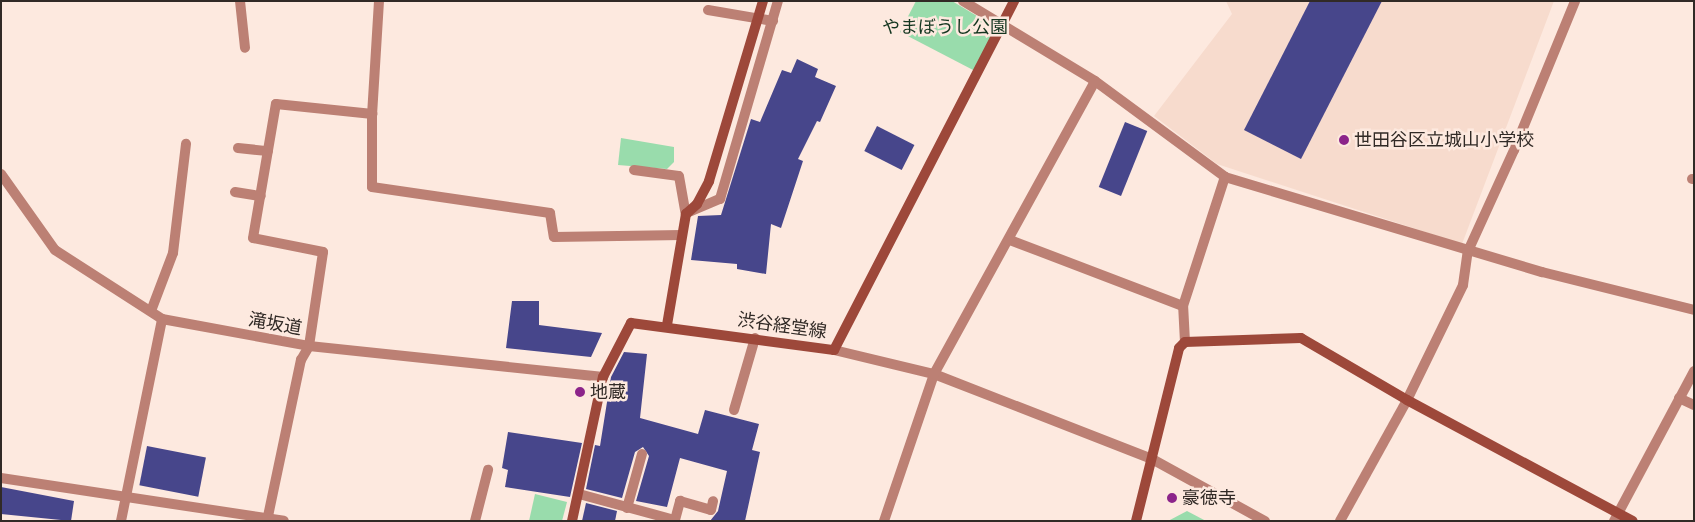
<!DOCTYPE html>
<meta charset="utf-8">
<style>
body{margin:0}
#map{position:relative;width:1695px;height:522px;overflow:hidden;background:#fde9df;font-family:Cabin,"Noto Sans JP",sans-serif}
div>[style]{position:absolute}
.built>*{inset:0;background:#f7dbcd}
.green>*{inset:0;background:#99dcac}
.building>*{inset:0;background:#47468b;transform-origin:0 0}
.lane>*{height:10px;margin:-5px;padding:0 5px;transform-origin:5px;border-radius:5px;background:#bc8074}
.street>*{height:10px;margin:-5px;padding:0 5px;transform-origin:5px;border-radius:5px;background:#bc8074}
.secondary>*{height:10px;margin:-5px;padding:0 5px;transform-origin:5px;border-radius:5px;background:#9d483a}
.dots>*{width:14px;height:14px;translate:-50% -50%;box-sizing:border-box;border:2px solid #fde9df;border-radius:50%}
span{translate:-50% -50%;white-space:nowrap;text-align:center;line-height:1.15;-webkit-text-stroke:5px #fde9df;paint-order:stroke}
.park-label{font-size:18px;color:#143620}
.poi-label{font-size:18px;color:#312a26}
.left{translate:0 -50%;text-align:left}
.street-label{font-size:18px;color:#312a26}
.frame{position:absolute;inset:0;border:2px solid #312a26;pointer-events:none}
</style>
<div id="map">
<div class="built">
<i style="clip-path:polygon(1226px 1px,1554px 1px,1462px 244px,1217px 164px,1154px 116px,1232px 14px)"></i>
</div>
<div class="green">
<i style="clip-path:polygon(916px 1px,952px 1px,997px 28px,975px 71px,900px 32px)"></i>
<i style="clip-path:polygon(621px 138px,674px 147px,674px 162px,667px 169px,618px 165px)"></i>
<i style="clip-path:polygon(535px 494px,567px 502px,562px 521px,529px 521px)"></i>
<i style="clip-path:polygon(1187px 511px,1206px 521px,1168px 521px)"></i>
</div>
<div class="building">
<i style="clip-path:polygon(1310px 1px,1382px 1px,1301px 159px,1244px 130px)"></i>
<i style="clip-path:polygon(797px 59px,818px 69px,815px 77px,836px 86px,820px 122px,817px 121px,798px 159px,803px 161px,781px 228px,771px 224px,766px 274px,737px 269px,737px 264px,691px 260px,698px 216px,721px 215px,751px 119px,760px 122px,782px 70px,791px 73px)"></i>
<i style="left:1125px;top:122px;width:24px;height:70px;rotate:22deg"></i>
<i style="left:877px;top:126px;width:42px;height:28px;rotate:27deg"></i>
<i style="clip-path:polygon(512px 301px,539px 301px,539px 325px,602px 333px,591px 357px,506px 348px)"></i>
<i style="clip-path:polygon(624px 352px,647px 354px,640px 418px,698px 434px,705px 410px,759px 424px,752px 450px,760px 452px,745px 521px,710px 521px,718px 511px,727px 471px,680px 458px,667px 507px,636px 501px,649px 456px,643px 447px,635px 452px,622px 498px,586px 489px,595px 445px,600px 446px,611px 377px)"></i>
<i style="clip-path:polygon(508px 432px,582px 443px,570px 497px,505px 487px,508px 470px,502px 468px)"></i>
<i style="left:147px;top:446px;width:60px;height:40px;rotate:11deg"></i>
<i style="clip-path:polygon(1px 487px,74px 501px,71px 521px,1px 514px)"></i>
<i style="clip-path:polygon(586px 503px,617px 511px,615px 521px,582px 521px)"></i>
</div>
<div class="lane">
<i style="left:240px;top:1px;width:47px;rotate:83.9deg"></i>
<i style="left:379px;top:1px;width:113px;rotate:93.5deg"></i>
<i style="left:372px;top:114px;width:73px;rotate:90deg"></i>
<i style="left:372px;top:187px;width:180px;rotate:8.3deg"></i>
<i style="left:550px;top:213px;width:24px;rotate:81deg"></i>
<i style="left:554px;top:237px;width:128px;rotate:-0.9deg"></i>
<i style="left:708px;top:10px;width:66px;rotate:9.6deg"></i>
<i style="left:238px;top:148px;width:30px;rotate:6deg"></i>
<i style="left:634px;top:170px;width:45px;rotate:7.6deg"></i>
<i style="left:679px;top:176px;width:39px;rotate:80deg"></i>
<i style="left:1692px;top:179px;width:2px"></i>
<i style="left:235px;top:192px;width:26px;rotate:9deg"></i>
<i style="left:1010px;top:240px;width:185px;rotate:20.9deg"></i>
<i style="left:1542px;top:272px;width:157px;rotate:14deg"></i>
<i style="left:151px;top:311px;width:62px;rotate:-69.2deg"></i>
<i style="left:173px;top:253px;width:110px;rotate:-83.2deg"></i>
<i style="left:1185px;top:342px;width:36px;rotate:-93deg"></i>
<i style="left:1183px;top:306px;width:136px;rotate:-72deg"></i>
<i style="left:1679px;top:398px;width:17px;rotate:25deg"></i>
<i style="left:734px;top:410px;width:75px;rotate:-73.7deg"></i>
<i style="left:579px;top:494px;width:99px;rotate:15.2deg"></i>
<i style="left:675px;top:520px;width:20px;rotate:-75deg"></i>
<i style="left:680px;top:501px;width:32px;rotate:16deg"></i>
<i style="left:711px;top:510px;width:9px;rotate:-77deg"></i>
<i style="left:627px;top:508px;width:56px;rotate:-74.5deg"></i>
<i style="left:475px;top:521px;width:53px;rotate:-75.7deg"></i>
</div>
<div class="street">
<i style="left:963px;top:1px;width:154px;rotate:31.2deg"></i>
<i style="left:1095px;top:81px;width:162px;rotate:36.4deg"></i>
<i style="left:1225px;top:177px;width:331px;rotate:16.7deg"></i>
<i style="left:1px;top:174px;width:93px;rotate:54.6deg"></i>
<i style="left:55px;top:250px;width:127px;rotate:32.8deg"></i>
<i style="left:162px;top:319px;width:149px;rotate:10.4deg"></i>
<i style="left:309px;top:346px;width:296px;rotate:6deg"></i>
<i style="left:689px;top:212px;width:34px;rotate:-23deg"></i>
<i style="left:720px;top:199px;width:206px;rotate:-73.7deg"></i>
<i style="left:834px;top:350px;width:103px;rotate:13.5deg"></i>
<i style="left:934px;top:374px;width:234px;rotate:21.3deg"></i>
<i style="left:1152px;top:459px;width:129px;rotate:28.8deg"></i>
<i style="left:1px;top:478px;width:286px;rotate:8.6deg"></i>
<i style="left:121px;top:521px;width:206px;rotate:-78.5deg"></i>
<i style="left:267px;top:521px;width:165px;rotate:-78.1deg"></i>
<i style="left:301px;top:360px;width:16px;rotate:-60deg"></i>
<i style="left:309px;top:346px;width:95px;rotate:-81.5deg"></i>
<i style="left:323px;top:252px;width:71px;rotate:-168.7deg"></i>
<i style="left:253px;top:238px;width:136px;rotate:-80.3deg"></i>
<i style="left:276px;top:104px;width:97px;rotate:5.9deg"></i>
<i style="left:884px;top:521px;width:155px;rotate:-71.2deg"></i>
<i style="left:934px;top:374px;width:334px;rotate:-61.2deg"></i>
<i style="left:1340px;top:521px;width:138px;rotate:-61deg"></i>
<i style="left:1407px;top:400px;width:128px;rotate:-64deg"></i>
<i style="left:1463px;top:285px;width:34px;rotate:-82deg"></i>
<i style="left:1468px;top:251px;width:111px;rotate:-65.5deg"></i>
<i style="left:1514px;top:150px;width:161px;rotate:-67.7deg"></i>
<i style="left:1614px;top:521px;width:170px;rotate:-61.9deg"></i>
</div>
<div class="secondary">
<i style="left:667px;top:325px;width:113px;rotate:-80.3deg"></i>
<i style="left:686px;top:214px;width:15px;rotate:-42deg"></i>
<i style="left:697px;top:204px;width:26px;rotate:-62deg"></i>
<i style="left:709px;top:181px;width:188px;rotate:-73.3deg"></i>
<i style="left:572px;top:521px;width:147px;rotate:-77.9deg"></i>
<i style="left:603px;top:377px;width:61px;rotate:-62.6deg"></i>
<i style="left:631px;top:323px;width:205px;rotate:7.6deg"></i>
<i style="left:834px;top:350px;width:393px;rotate:-62.7deg"></i>
<i style="left:1136px;top:521px;width:178px;rotate:-76deg"></i>
<i style="left:1179px;top:348px;width:8px;rotate:-45deg"></i>
<i style="left:1185px;top:342px;width:116px;rotate:-2deg"></i>
<i style="left:1301px;top:338px;width:123px;rotate:30.3deg"></i>
<i style="left:1407px;top:400px;width:256px;rotate:28.2deg"></i>
</div>
<div class="dots">
<i style="left:1344px;top:140px;background:#8c248a"></i>
<i style="left:580px;top:392px;background:#8c248a"></i>
<i style="left:1172px;top:498px;background:#8c248a"></i>
</div>
<div class="park-label">
<span style="left:945px;top:27px">やまぼうし公園</span>
</div>
<div class="poi-label">
<span class="left" style="left:1354px;top:140px">世田谷区立城山小学校</span>
<span class="left" style="left:590px;top:392px">地蔵</span>
<span class="left" style="left:1182px;top:498px">豪徳寺</span>
</div>
<div class="street-label">
<span style="left:275px;top:324px;rotate:10deg">滝坂道</span>
<span style="left:782px;top:326px;rotate:8deg">渋谷経堂線</span>
</div>
<div class="frame"></div>
</div>
